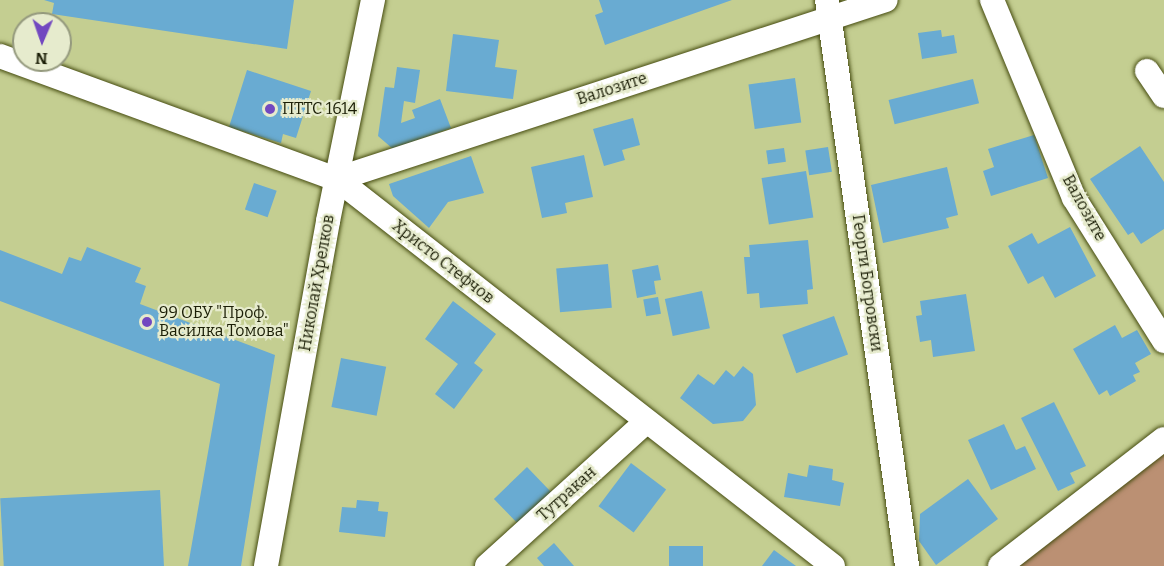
<!DOCTYPE html>
<meta charset="utf-8">
<style>
body{margin:0}
#map{position:relative;width:1164px;height:566px;overflow:hidden;background:#c4ce91;font-family:Bitter,serif}
div>[style]{position:absolute}
.green>*{inset:0;background:#bb9073}
.building>*{inset:0;background:#69abd2;transform-origin:0 0}
.roads{filter:drop-shadow(0 0 2px #464c10) drop-shadow(0 0 2px #464c10)}
.street>*{height:24px;margin:-12px;padding:0 12px;transform-origin:12px;border-radius:12px;background:#fff}
.dots>*{width:16px;height:16px;translate:-50% -50%;box-sizing:border-box;border:3px solid #e6ebcd;border-radius:50%}
span{translate:-50% -50%;white-space:nowrap;text-align:center;line-height:1.15;-webkit-text-stroke:4.5px #e6ebcd;paint-order:stroke}
.street-label{font-size:16px;color:#1a1d05}
.poi-label{font-size:16px;color:#1a1d05}
.left{translate:0 -50%;text-align:left}
.north{position:absolute;left:12px;top:12px;width:60px;height:60px;box-sizing:border-box;background:#e6ebcd;border:2px solid #94997d;border-radius:50%;rotate:182deg;font-size:16px;font-weight:700;line-height:24px;text-align:center;color:#1a1d05}
.north::after{content:'';display:block;margin:auto;width:21px;height:27px;background:#7248c0;clip-path:polygon(50% 0,100% 100%,50% 72%,0 100%)}
</style>
<div id="map">
<div class="green">
<i style="clip-path:polygon(1164px 439px,1164px 566px,1000px 566px)"></i>
</div>
<div class="building">
<i style="clip-path:polygon(44px 0,294px 0,287px 49px,52px 14px,54px 3px)"></i>
<i style="clip-path:polygon(599px 0,732px 0,605px 45px,595px 15px,603px 12px)"></i>
<i style="clip-path:polygon(941px 30px,942px 37px,954px 35px,957px 53px,922px 59px,918px 33px)"></i>
<i style="clip-path:polygon(453px 34px,499px 40px,495px 67px,517px 70px,513px 99px,446px 91px)"></i>
<i style="clip-path:polygon(397px 67px,420px 70px,415px 103px,404px 101px,401px 123px,415px 118px,412px 110px,440px 99px,451px 128px,393px 149px,378px 136px,385px 87px,394px 88px)"></i>
<i style="clip-path:polygon(247px 70px,311px 91px,296px 138px,283px 134px,281px 143px,229px 127px)"></i>
<i style="left:795px;top:78px;width:45px;height:47px;rotate:82deg"></i>
<i style="left:973px;top:79px;width:25px;height:87px;rotate:76deg"></i>
<i style="clip-path:polygon(633px 118px,640px 145px,622px 150px,625px 160px,604px 166px,593px 129px)"></i>
<i style="clip-path:polygon(1034px 135px,1048px 178px,991px 196px,983px 171px,994px 167px,988px 149px)"></i>
<i style="clip-path:polygon(1140px 146px,1164px 182px,1164px 229px,1141px 244px,1133px 232px,1128px 235px,1090px 179px)"></i>
<i style="left:828px;top:147px;width:25px;height:23px;rotate:81deg"></i>
<i style="left:784px;top:148px;width:14px;height:18px;rotate:82deg"></i>
<i style="clip-path:polygon(584px 155px,593px 197px,565px 203px,567px 213px,542px 218px,531px 167px)"></i>
<i style="clip-path:polygon(471px 156px,484px 193px,448px 202px,429px 228px,393px 196px,389px 184px)"></i>
<i style="clip-path:polygon(947px 167px,958px 215px,946px 218px,949px 228px,883px 243px,871px 185px)"></i>
<i style="left:806px;top:171px;width:47px;height:45px;rotate:81deg"></i>
<i style="left:254px;top:183px;width:24px;height:28px;rotate:19deg"></i>
<i style="clip-path:polygon(1070px 227px,1096px 276px,1055px 298px,1043px 276px,1028px 284px,1008px 246px,1032px 233px,1038px 244px)"></i>
<i style="clip-path:polygon(808px 240px,813px 289px,807px 290px,808px 304px,760px 308px,759px 293px,747px 294px,744px 257px,750px 257px,749px 245px)"></i>
<i style="clip-path:polygon(87px 247px,141px 268px,135px 282px,146px 286px,140px 304px,275px 355px,241px 566px,188px 566px,220px 384px,0 301px,0 250px,62px 274px,69px 257px,81px 261px)"></i>
<i style="left:608px;top:264px;width:44px;height:52px;rotate:85deg"></i>
<i style="clip-path:polygon(658px 265px,661px 280px,654px 281px,656px 294px,637px 298px,632px 270px)"></i>
<i style="left:702px;top:291px;width:38px;height:38px;rotate:78deg"></i>
<i style="clip-path:polygon(966px 294px,975px 351px,933px 357px,931px 340px,920px 342px,916px 316px,922px 315px,920px 301px)"></i>
<i style="left:658px;top:297px;width:17px;height:15px;rotate:80deg"></i>
<i style="clip-path:polygon(453px 301px,496px 334px,474px 363px,483px 370px,454px 409px,435px 394px,458px 364px,425px 339px)"></i>
<i style="left:834px;top:316px;width:41px;height:55px;rotate:70deg"></i>
<i style="clip-path:polygon(1115px 325px,1122px 338px,1137px 330px,1151px 354px,1135px 363px,1140px 372px,1133px 375px,1136px 381px,1110px 396px,1107px 390px,1099px 395px,1073px 349px)"></i>
<i style="left:341px;top:358px;width:46px;height:50px;rotate:11deg"></i>
<i style="clip-path:polygon(743px 366px,753px 374px,756px 405px,743px 421px,713px 424px,680px 398px,698px 374px,714px 385px,726px 370px,734px 377px)"></i>
<i style="clip-path:polygon(1054px 402px,1086px 466px,1070px 473px,1075px 483px,1058px 491px,1021px 418px)"></i>
<i style="clip-path:polygon(1004px 424px,1016px 450px,1025px 446px,1036px 469px,991px 490px,968px 440px)"></i>
<i style="left:631px;top:463px;width:44px;height:54px;rotate:37deg"></i>
<i style="clip-path:polygon(809px 465px,833px 469px,832px 480px,844px 483px,840px 506px,784px 497px,788px 473px,807px 477px)"></i>
<i style="left:527px;top:467px;width:36px;height:46px;rotate:46deg"></i>
<i style="clip-path:polygon(968px 479px,998px 519px,936px 565px,919px 541px,920px 514px)"></i>
<i style="left:160px;top:490px;width:76px;height:160px;rotate:87deg"></i>
<i style="clip-path:polygon(357px 500px,379px 502px,378px 511px,388px 512px,385px 537px,339px 532px,342px 507px,356px 508px)"></i>
<i style="clip-path:polygon(554px 543px,574px 566px,544px 566px,537px 558px)"></i>
<i style="left:703px;top:546px;width:20px;height:34px;rotate:90deg"></i>
<i style="clip-path:polygon(774px 550px,796px 566px,762px 566px)"></i>
</div>
<div class="roads">
<div class="street">
<i style="left:827px;top:0;width:572px;rotate:81.95deg"></i>
<i style="left:992px;top:0;width:214px;rotate:67.5deg"></i>
<i style="left:1074px;top:198px;width:169px;rotate:57.8deg"></i>
<i style="left:0;top:56px;width:359px;rotate:20.1deg"></i>
<i style="left:337px;top:179px;width:629px;rotate:37.96deg"></i>
<i style="left:1147px;top:71px;width:30px;rotate:56deg"></i>
<i style="left:337px;top:179px;width:577px;rotate:-18.06deg"></i>
<i style="left:266px;top:566px;width:351px;rotate:-79.8deg"></i>
<i style="left:328px;top:221px;width:226px;rotate:-78.5deg"></i>
<i style="left:487px;top:566px;width:215px;rotate:-42.2deg"></i>
<i style="left:1000px;top:566px;width:207px;rotate:-37.8deg"></i>
</div>
</div>
<div class="dots">
<i style="left:270px;top:109px;background:#7248c0"></i>
<i style="left:147px;top:322px;background:#7248c0"></i>
</div>
<div class="street-label">
<span style="left:612px;top:89px;rotate:-18deg">Валозите</span>
<span style="left:1084px;top:208px;rotate:61deg">Валозите</span>
<span style="left:443px;top:262px;rotate:38deg">Христо Стефчов</span>
<span style="left:317px;top:283px;rotate:-80deg">Николай Хрелков</span>
<span style="left:867px;top:283px;rotate:82deg">Георги Богровски</span>
<span style="left:567px;top:494px;rotate:-42deg">Тутракан</span>
</div>
<div class="poi-label">
<span class="left" style="left:282px;top:109px">ПТТС 1614</span>
<span class="left" style="left:159px;top:322px">99 ОБУ "Проф.<br>Василка Томова"</span>
</div>
<div class="north">N</div>
</div>
